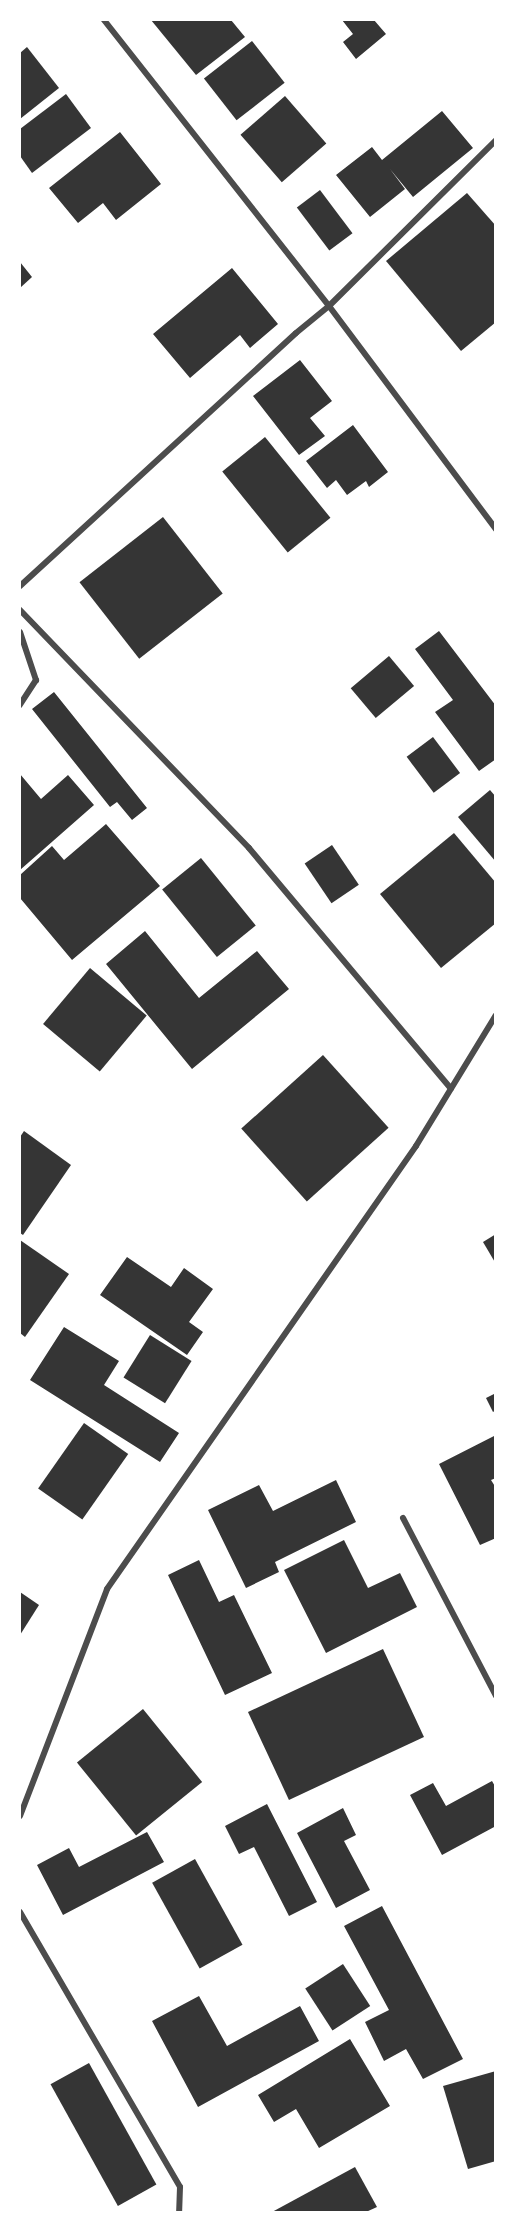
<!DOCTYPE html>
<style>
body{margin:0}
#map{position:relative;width:515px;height:2232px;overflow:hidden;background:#fff;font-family:"Source Sans 3",sans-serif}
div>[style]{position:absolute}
.building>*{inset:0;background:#353535;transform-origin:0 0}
.minor>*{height:6px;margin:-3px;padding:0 3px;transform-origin:3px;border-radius:3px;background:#4c4c4c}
span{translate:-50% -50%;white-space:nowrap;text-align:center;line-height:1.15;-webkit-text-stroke:6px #fff;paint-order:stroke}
.frame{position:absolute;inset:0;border:21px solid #fff;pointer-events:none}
</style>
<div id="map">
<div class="building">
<i style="clip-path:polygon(151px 20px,231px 20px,245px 37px,196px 75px)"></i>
<i style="clip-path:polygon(342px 20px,374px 20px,386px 34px,356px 59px,343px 42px,353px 34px)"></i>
<i style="left:252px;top:41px;width:53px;height:61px;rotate:52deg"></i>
<i style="clip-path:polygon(27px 47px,59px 88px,20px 119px,20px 53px)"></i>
<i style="clip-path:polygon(66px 94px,91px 128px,32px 173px,20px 156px,20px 129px)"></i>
<i style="left:285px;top:96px;width:63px;height:59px;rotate:49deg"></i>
<i style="clip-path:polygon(442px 111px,473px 148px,413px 197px,390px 169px,405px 189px,370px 217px,336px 175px,372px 147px,382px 160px)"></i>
<i style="clip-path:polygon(120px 132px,161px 184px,116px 220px,103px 203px,78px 223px,49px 188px)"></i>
<i style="left:320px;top:190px;width:54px;height:29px;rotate:53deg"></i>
<i style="clip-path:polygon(467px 193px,496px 226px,496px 322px,461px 351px,386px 261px)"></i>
<i style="clip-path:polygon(20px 262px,32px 277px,20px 288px)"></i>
<i style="clip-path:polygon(232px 268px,278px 324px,250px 348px,240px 335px,190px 378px,153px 334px)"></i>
<i style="clip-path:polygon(300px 360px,332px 401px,310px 418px,325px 436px,299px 455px,253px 396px)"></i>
<i style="clip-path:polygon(353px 425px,388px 472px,369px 487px,366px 481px,347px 495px,336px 480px,327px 488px,306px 461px)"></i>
<i style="left:265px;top:437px;width:104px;height:55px;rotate:51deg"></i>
<i style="left:163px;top:517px;width:97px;height:106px;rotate:52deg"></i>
<i style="clip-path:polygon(439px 631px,496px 706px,496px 759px,479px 771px,435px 712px,453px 700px,415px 649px)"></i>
<i style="left:389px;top:656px;width:39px;height:50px;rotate:50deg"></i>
<i style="clip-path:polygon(54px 692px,147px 808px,132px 820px,117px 802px,110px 807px,32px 709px)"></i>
<i style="left:433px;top:737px;width:45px;height:33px;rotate:53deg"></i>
<i style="clip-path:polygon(20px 774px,41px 799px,68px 775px,94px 805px,20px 870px)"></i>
<i style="clip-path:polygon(490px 790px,496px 797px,496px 862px,458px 817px)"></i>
<i style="clip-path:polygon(106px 824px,160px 886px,72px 960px,20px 898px,20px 875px,52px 846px,64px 860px)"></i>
<i style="clip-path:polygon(454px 833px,496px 883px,496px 923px,441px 968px,380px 894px)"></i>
<i style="left:332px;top:845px;width:48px;height:33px;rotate:56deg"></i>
<i style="left:201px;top:858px;width:87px;height:50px;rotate:51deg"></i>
<i style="clip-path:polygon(145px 931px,199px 998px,257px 951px,289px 989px,192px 1069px,106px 964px)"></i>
<i style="left:90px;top:968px;width:74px;height:73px;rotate:40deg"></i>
<i style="left:323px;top:1055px;width:98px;height:110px;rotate:48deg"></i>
<i style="clip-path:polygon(24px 1131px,71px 1165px,23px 1235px,20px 1233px,20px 1137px)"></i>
<i style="clip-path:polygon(496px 1234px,496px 1264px,483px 1242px)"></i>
<i style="clip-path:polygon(20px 1240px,69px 1274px,25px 1337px,20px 1333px)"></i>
<i style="clip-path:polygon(127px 1257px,171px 1287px,184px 1268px,213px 1289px,189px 1322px,203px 1332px,187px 1355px,100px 1295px)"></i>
<i style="clip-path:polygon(64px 1327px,119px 1361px,104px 1385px,179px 1433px,160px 1462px,30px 1380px)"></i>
<i style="left:150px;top:1335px;width:49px;height:50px;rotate:32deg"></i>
<i style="clip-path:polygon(496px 1393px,496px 1410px,493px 1412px,486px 1398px)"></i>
<i style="left:84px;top:1423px;width:54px;height:80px;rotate:35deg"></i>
<i style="clip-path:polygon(496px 1435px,496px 1478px,491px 1480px,496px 1488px,496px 1538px,480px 1545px,439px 1464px)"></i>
<i style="clip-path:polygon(336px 1480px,356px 1522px,275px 1562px,279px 1572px,246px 1588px,208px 1510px,259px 1485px,273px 1511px)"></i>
<i style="clip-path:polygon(344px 1540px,368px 1588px,400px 1573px,417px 1607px,326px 1653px,284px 1570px)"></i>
<i style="clip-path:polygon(199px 1560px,219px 1602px,234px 1595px,272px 1673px,225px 1695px,168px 1575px)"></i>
<i style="clip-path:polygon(20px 1592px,39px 1605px,20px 1635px)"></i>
<i style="left:383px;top:1649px;width:97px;height:149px;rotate:65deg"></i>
<i style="left:143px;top:1709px;width:94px;height:85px;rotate:51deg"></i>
<i style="clip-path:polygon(492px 1781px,496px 1788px,496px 1826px,442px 1855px,410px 1795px,433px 1783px,446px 1806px)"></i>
<i style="clip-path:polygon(267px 1804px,317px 1902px,289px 1916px,254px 1847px,239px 1854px,225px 1826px)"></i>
<i style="clip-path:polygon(343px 1808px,356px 1835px,344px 1841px,370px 1890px,336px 1908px,297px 1833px)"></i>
<i style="clip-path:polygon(147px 1832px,164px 1862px,63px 1915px,37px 1865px,69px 1848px,79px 1867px)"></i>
<i style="left:195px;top:1859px;width:98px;height:49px;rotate:61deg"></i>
<i style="clip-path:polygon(382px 1906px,463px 2059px,423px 2079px,406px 2049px,384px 2061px,365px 2022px,389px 2010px,344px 1926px)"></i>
<i style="left:343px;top:1964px;width:50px;height:45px;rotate:57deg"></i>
<i style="clip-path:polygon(199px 1996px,227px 2046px,300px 2006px,319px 2041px,198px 2107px,152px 2021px)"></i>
<i style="clip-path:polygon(350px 2039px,390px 2106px,319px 2148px,296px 2109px,274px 2122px,258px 2095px)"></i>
<i style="left:89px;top:2063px;width:139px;height:44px;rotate:61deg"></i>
<i style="clip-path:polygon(496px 2071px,496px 2161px,468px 2169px,443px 2086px)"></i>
<i style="clip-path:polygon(355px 2167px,377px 2207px,366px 2212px,272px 2212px)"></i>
</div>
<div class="minor">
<i style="left:104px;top:20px;width:364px;rotate:51.8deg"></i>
<i style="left:329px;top:306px;width:279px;rotate:53.2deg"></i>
<i style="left:20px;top:586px;width:374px;rotate:-42.5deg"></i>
<i style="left:296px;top:333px;width:43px;rotate:-39.3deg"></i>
<i style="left:329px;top:306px;width:235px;rotate:-44.8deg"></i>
<i style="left:20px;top:610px;width:330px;rotate:46.1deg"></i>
<i style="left:249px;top:848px;width:314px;rotate:50deg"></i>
<i style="left:20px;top:632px;width:51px;rotate:71.6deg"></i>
<i style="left:36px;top:680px;width:30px;rotate:123deg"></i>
<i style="left:403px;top:1518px;width:201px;rotate:62.4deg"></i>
<i style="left:20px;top:1816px;width:243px;rotate:-69deg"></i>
<i style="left:107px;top:1589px;width:540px;rotate:-55.1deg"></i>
<i style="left:416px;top:1146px;width:153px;rotate:-58.6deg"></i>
<i style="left:20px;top:1912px;width:318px;rotate:59.8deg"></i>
<i style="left:180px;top:2187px;width:25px;rotate:92deg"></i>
</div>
<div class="frame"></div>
</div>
